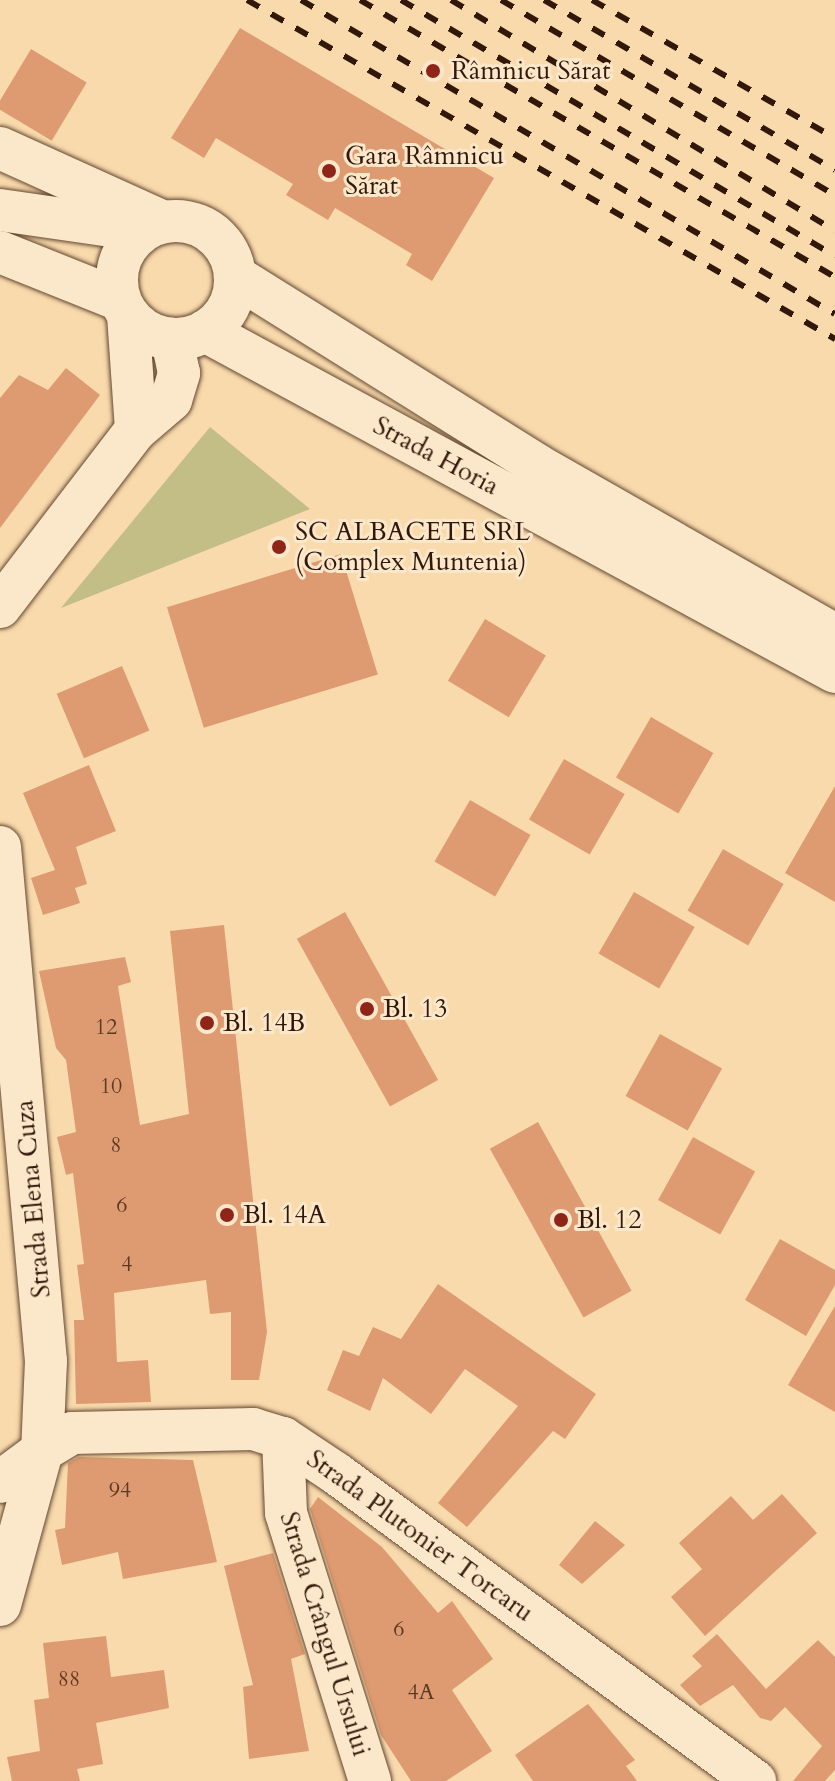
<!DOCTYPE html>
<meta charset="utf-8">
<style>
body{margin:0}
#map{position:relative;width:835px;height:1781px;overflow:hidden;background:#f9daac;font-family:Cardo,serif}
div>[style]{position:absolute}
.green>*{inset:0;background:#c2be86}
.building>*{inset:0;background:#de9b71;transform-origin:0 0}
.roads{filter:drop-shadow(0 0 2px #644832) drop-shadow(0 0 2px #644832)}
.minor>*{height:42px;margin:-21px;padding:0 21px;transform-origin:21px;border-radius:21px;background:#fbe7c9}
.minor>.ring{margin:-21px;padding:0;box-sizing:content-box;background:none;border:42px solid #fbe7c9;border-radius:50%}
.rail>*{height:6px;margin-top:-3px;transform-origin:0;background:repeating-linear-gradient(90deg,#32180a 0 14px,transparent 0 28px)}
.dots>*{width:22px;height:22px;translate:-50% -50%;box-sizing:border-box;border:4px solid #fbe7c9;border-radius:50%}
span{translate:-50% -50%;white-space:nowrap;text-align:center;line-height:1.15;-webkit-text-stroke:6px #fbe7c9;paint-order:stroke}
.number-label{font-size:22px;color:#5d3924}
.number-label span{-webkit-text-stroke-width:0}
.poi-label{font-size:26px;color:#32180a}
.left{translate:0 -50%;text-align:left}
.street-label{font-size:26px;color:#32180a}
</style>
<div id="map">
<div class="green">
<i style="clip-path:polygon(210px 427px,310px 509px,61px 608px)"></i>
</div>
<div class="building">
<i style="clip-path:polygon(240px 28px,494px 178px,432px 281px,406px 265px,412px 254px,335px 208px,328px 220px,286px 195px,293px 184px,216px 138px,204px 158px,171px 138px)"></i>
<i style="left:31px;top:49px;width:65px;height:68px;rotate:31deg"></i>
<i style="clip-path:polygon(66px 368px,100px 395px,0 528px,0 398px,19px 375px,48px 390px)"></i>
<i style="left:341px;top:554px;width:126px;height:182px;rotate:73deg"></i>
<i style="left:485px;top:619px;width:71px;height:72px;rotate:31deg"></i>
<i style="left:122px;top:666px;width:70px;height:71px;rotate:67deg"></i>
<i style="left:651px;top:717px;width:72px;height:70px;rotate:30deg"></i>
<i style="left:564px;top:759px;width:70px;height:70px;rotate:30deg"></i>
<i style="clip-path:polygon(89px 765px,116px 831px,76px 847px,87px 884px,75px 888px,80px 903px,43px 915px,31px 878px,55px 870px,23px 793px)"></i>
<i style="clip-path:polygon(835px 786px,835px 902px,785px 873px)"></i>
<i style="left:470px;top:800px;width:70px;height:71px;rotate:30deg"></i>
<i style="left:723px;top:849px;width:70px;height:71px;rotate:30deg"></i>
<i style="left:634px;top:892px;width:70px;height:71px;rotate:30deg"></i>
<i style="left:345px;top:912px;width:192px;height:55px;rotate:61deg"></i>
<i style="clip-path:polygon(224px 925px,267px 1332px,259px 1380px,231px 1380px,231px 1312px,210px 1314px,206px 1280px,114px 1293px,117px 1362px,148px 1360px,151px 1402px,76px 1404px,74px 1320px,84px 1320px,77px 1265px,84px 1264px,73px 1173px,66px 1175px,57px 1137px,76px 1132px,66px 1060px,56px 1048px,39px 971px,125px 957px,131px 982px,118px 986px,140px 1125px,189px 1114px,170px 931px)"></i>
<i style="left:660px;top:1034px;width:71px;height:71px;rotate:29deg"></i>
<i style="left:538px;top:1122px;width:193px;height:55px;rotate:61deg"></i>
<i style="left:693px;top:1137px;width:71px;height:72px;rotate:29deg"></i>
<i style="clip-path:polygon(780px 1239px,835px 1270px,835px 1285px,806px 1336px,745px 1300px)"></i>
<i style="clip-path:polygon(438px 1284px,596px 1394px,565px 1439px,553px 1431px,467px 1527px,438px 1503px,518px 1406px,465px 1369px,431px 1414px,383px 1378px,370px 1411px,327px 1390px,343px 1350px,359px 1356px,373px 1327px,401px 1339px)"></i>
<i style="clip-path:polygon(835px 1306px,835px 1412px,788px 1385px)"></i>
<i style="clip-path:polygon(79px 1457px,193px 1460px,217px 1562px,123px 1579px,118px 1552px,62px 1565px,55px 1530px,65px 1528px,68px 1463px)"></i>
<i style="clip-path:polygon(782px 1494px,817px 1533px,705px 1636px,671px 1597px,702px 1569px,679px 1543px,731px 1496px,753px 1520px)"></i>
<i style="clip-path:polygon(318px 1497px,382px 1547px,438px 1613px,452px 1601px,493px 1659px,452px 1690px,492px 1751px,446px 1781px,411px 1781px,381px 1735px,310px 1509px)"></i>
<i style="clip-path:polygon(595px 1521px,625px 1545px,582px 1584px,559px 1565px)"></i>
<i style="clip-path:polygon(273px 1553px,305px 1654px,291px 1659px,309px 1751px,249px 1759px,243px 1687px,253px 1685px,224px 1566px)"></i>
<i style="clip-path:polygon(717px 1634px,766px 1689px,818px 1640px,835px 1657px,835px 1770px,825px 1781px,793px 1781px,822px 1746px,785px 1707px,771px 1721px,760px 1718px,733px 1685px,700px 1706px,680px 1685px,702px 1666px,692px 1656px)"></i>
<i style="clip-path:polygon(106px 1636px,111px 1677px,164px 1670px,169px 1708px,96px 1723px,103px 1764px,77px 1769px,80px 1781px,12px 1781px,7px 1757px,40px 1751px,34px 1700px,49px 1698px,43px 1643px)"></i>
<i style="clip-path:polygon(588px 1704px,635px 1760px,626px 1766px,637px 1781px,533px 1781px,515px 1755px)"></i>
</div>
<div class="roads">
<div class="minor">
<i style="left:0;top:148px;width:180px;rotate:24.3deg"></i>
<i style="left:0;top:210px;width:126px;rotate:8.2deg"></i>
<i class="ring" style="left:117px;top:221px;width:76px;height:76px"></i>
<i style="left:0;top:252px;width:129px;rotate:21.8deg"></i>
<i style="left:235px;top:276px;width:356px;rotate:32deg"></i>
<i style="left:537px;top:465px;width:343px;rotate:29.7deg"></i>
<i style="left:128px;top:315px;width:115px;rotate:86deg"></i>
<i style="left:205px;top:331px;width:716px;rotate:28.43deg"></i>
<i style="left:0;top:607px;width:223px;rotate:-52.5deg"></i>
<i style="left:136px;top:430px;width:46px;rotate:-40.6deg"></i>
<i style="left:171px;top:400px;width:28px;rotate:-73deg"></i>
<i style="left:179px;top:373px;width:35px;rotate:-102deg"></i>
<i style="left:0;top:847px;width:516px;rotate:84.89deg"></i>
<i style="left:46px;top:1361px;width:90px;rotate:92.5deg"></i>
<i style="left:42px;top:1451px;width:52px;rotate:143.6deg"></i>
<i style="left:283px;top:1438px;width:75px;rotate:87.7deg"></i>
<i style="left:286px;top:1513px;width:281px;rotate:72.6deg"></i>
<i style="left:0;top:1605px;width:160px;rotate:-74.7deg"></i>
<i style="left:42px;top:1451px;width:35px;rotate:-31deg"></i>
<i style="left:72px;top:1433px;width:181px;rotate:-1.3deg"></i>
<i style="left:253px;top:1429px;width:31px;rotate:17deg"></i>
<i style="left:283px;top:1438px;width:65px;rotate:33.7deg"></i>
<i style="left:337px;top:1474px;width:519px;rotate:36.3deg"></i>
</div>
</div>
<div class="rail">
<i style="left:247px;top:0;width:679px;rotate:29.96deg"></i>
<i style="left:301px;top:0;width:619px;rotate:30.46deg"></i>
<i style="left:360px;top:0;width:550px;rotate:30.25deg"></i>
<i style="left:401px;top:0;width:504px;rotate:30.53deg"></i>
<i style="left:451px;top:0;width:448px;rotate:31deg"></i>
<i style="left:501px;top:0;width:387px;rotate:30.3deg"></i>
<i style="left:544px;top:0;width:337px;rotate:30.3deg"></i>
<i style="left:592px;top:0;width:279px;rotate:29.6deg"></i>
</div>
<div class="dots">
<i style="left:433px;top:71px;background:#8f2418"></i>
<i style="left:329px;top:171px;background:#8f2418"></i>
<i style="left:279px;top:547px;background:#8f2418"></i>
<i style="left:367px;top:1009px;background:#8f2418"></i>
<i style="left:207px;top:1023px;background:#8f2418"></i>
<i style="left:227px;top:1215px;background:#8f2418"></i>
<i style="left:561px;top:1220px;background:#8f2418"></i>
</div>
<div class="number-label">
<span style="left:106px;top:1028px">12</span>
<span style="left:111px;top:1087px">10</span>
<span style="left:116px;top:1146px">8</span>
<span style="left:122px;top:1206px">6</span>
<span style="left:127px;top:1265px">4</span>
<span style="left:120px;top:1491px">94</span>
<span style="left:399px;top:1630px">6</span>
<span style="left:69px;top:1680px">88</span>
<span style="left:421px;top:1693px">4A</span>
</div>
<div class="poi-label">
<span class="left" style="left:451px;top:71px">Râmnicu Sărat</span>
<span class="left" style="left:345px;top:171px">Gara Râmnicu<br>Sărat</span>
<span class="left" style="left:295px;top:547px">SC ALBACETE SRL<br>(Complex Muntenia)</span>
<span class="left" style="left:383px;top:1009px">Bl. 13</span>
<span class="left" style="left:223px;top:1023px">Bl. 14B</span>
<span class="left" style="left:243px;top:1215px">Bl. 14A</span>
<span class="left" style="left:577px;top:1220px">Bl. 12</span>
</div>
<div class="street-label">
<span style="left:436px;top:456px;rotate:28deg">Strada Horia</span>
<span style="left:33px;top:1199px;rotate:-95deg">Strada Elena Cuza</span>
<span style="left:420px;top:1536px;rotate:36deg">Strada Plutonier Torcaru</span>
<span style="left:325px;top:1634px;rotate:73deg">Strada Crângul Ursului</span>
</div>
</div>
